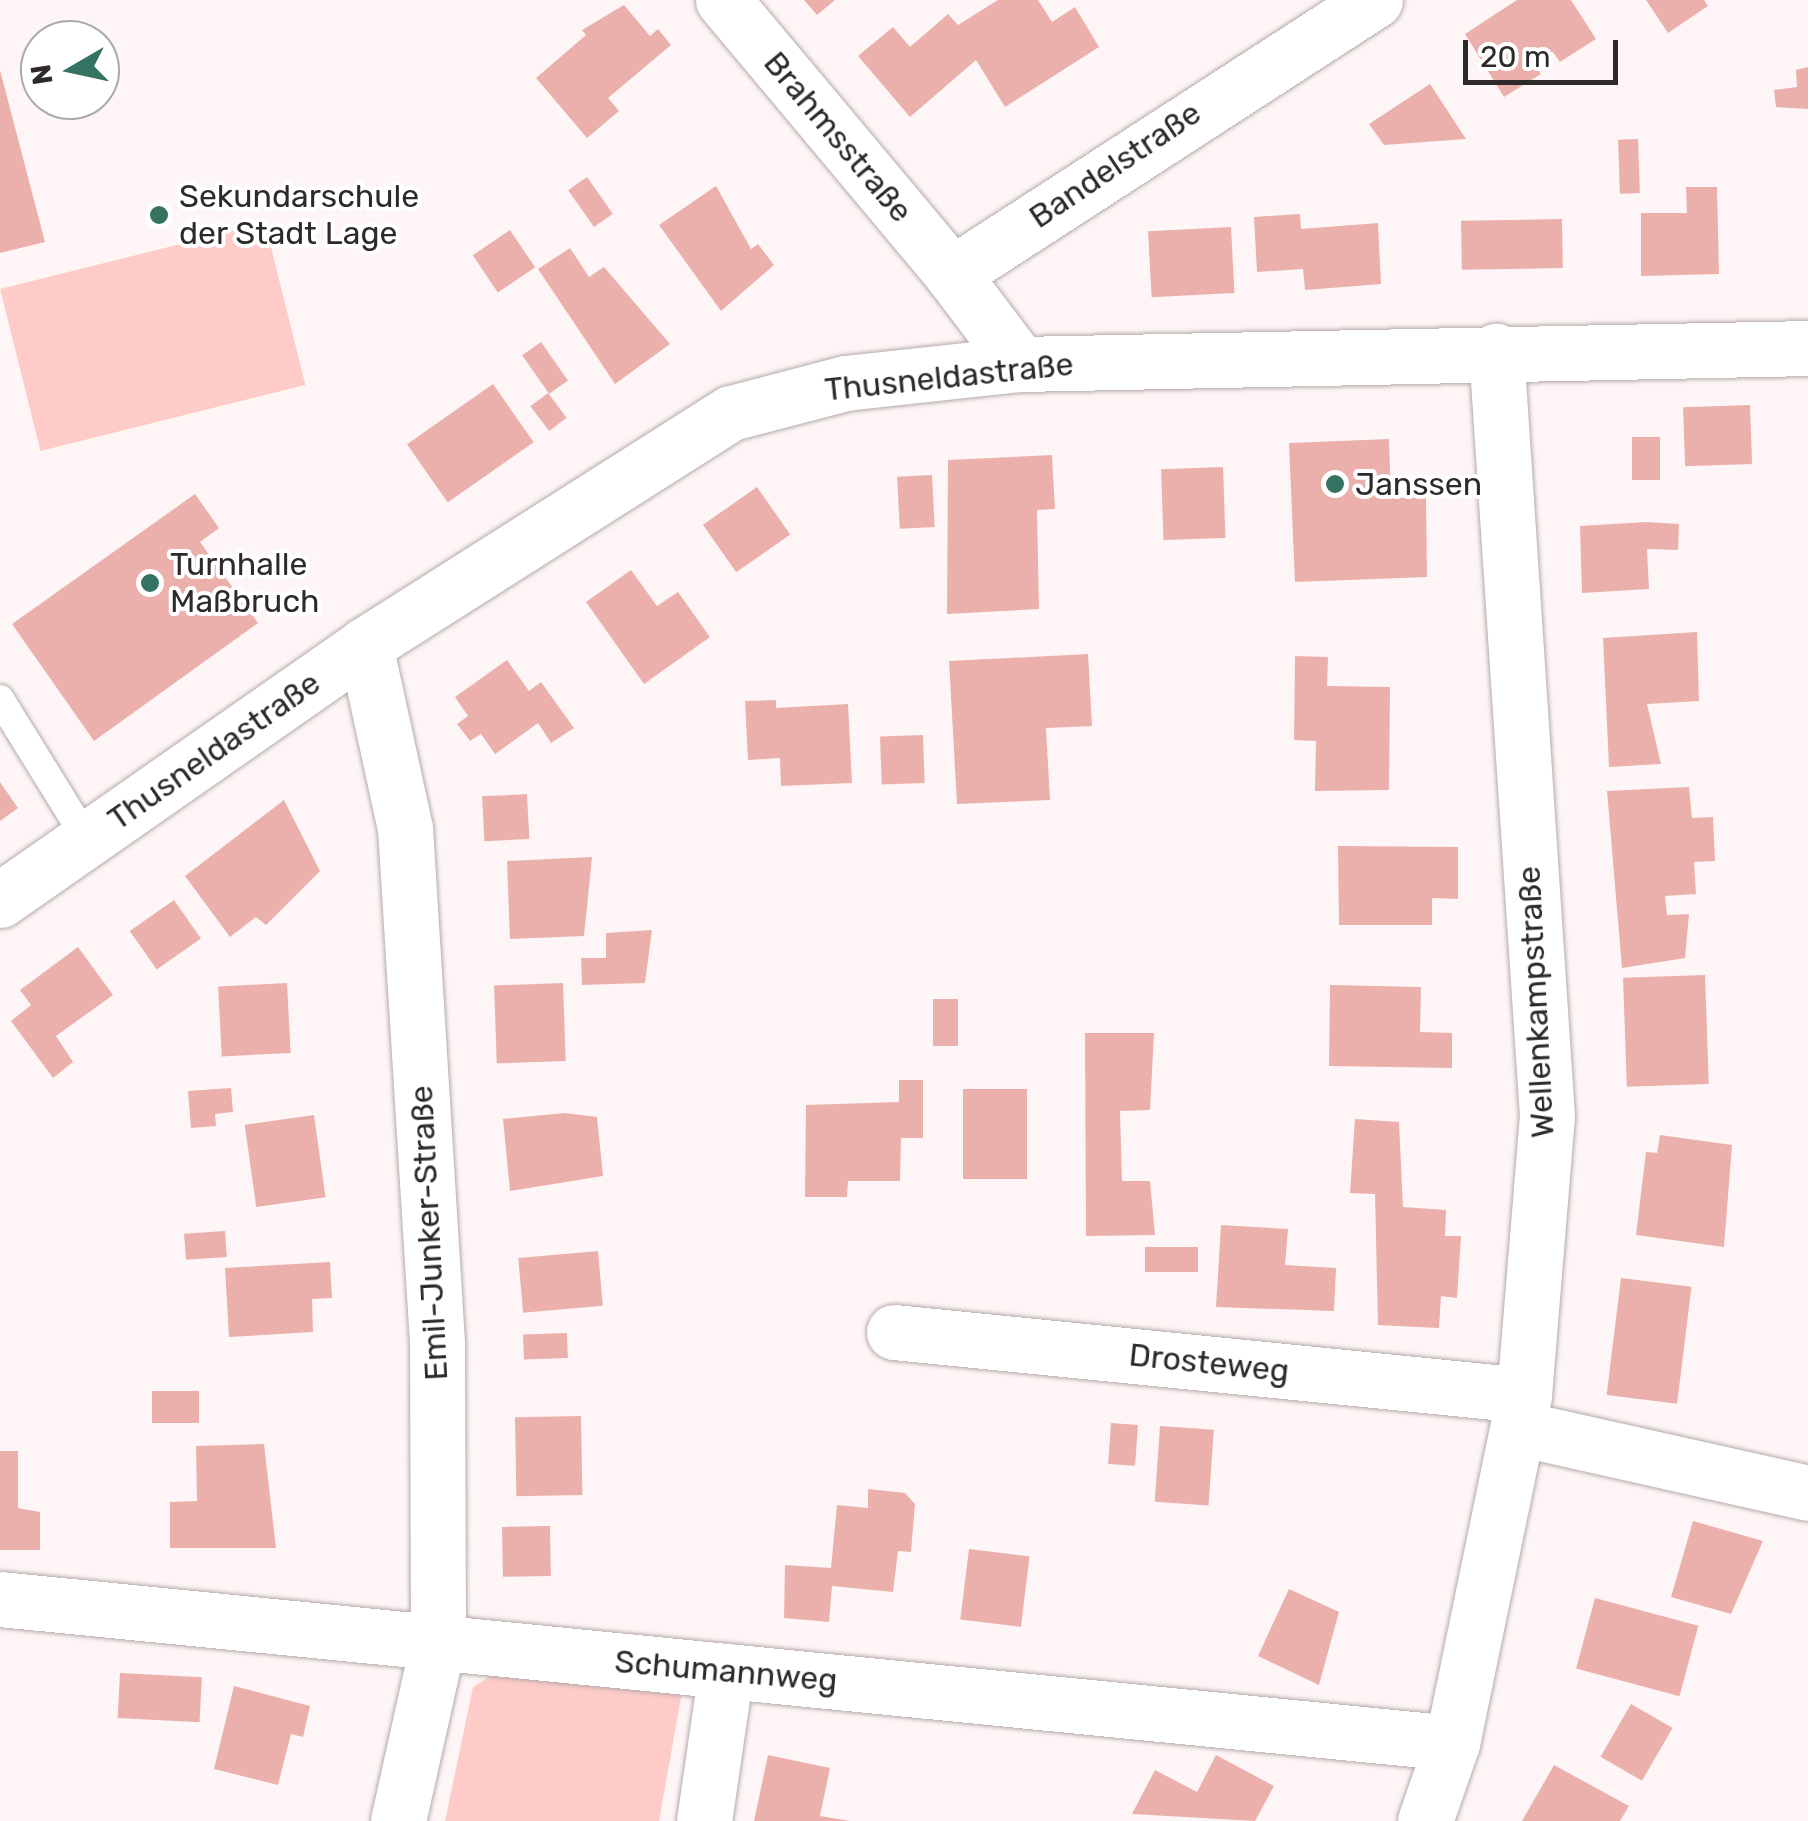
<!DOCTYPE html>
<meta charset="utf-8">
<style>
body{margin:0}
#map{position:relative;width:1808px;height:1821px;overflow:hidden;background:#fef6f6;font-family:Rubik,sans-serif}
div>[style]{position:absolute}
.green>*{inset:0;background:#fecbc8;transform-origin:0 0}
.building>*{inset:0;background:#ebb0ac;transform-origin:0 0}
.roads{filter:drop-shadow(0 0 2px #b5aaaa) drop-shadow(0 0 2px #b5aaaa)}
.lane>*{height:28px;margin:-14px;padding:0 14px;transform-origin:14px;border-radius:14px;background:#fff}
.street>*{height:55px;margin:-27.5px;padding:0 27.5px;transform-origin:27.5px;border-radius:27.5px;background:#fff}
.dots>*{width:28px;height:28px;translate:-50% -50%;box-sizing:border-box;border:5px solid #fff;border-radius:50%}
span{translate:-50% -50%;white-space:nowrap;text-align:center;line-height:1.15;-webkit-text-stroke:8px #fff;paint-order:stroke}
.street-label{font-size:32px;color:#2e2a2a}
.poi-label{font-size:32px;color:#2e2a2a}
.left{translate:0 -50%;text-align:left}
.north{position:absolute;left:20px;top:20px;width:100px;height:100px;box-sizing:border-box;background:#fff;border:2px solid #abaaaa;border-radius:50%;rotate:261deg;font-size:28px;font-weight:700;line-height:40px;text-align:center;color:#2e2a2a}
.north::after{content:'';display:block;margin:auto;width:35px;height:45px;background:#347361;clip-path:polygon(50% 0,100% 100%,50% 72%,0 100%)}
.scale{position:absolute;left:1463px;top:40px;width:155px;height:45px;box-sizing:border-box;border:5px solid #2e2a2a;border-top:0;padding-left:12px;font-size:30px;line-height:35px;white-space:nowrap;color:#2e2a2a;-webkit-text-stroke:8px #fff;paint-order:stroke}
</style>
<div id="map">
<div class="green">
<i style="left:265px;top:223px;width:167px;height:273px;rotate:76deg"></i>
<i style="clip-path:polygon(510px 1664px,682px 1692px,659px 1821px,445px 1821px,473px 1687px)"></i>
</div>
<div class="building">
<i style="clip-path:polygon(804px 0,835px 0,817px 15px)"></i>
<i style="clip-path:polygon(998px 0,1038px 0,1052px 22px,1075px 7px,1099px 47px,1005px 107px,976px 60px,910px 117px,858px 56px,893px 27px,910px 47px,948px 14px,958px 25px)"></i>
<i style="clip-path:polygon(1517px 0,1571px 0,1596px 39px,1560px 62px,1553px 52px,1534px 64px,1541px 74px,1504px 97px,1465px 34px)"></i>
<i style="clip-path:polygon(1646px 0,1704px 0,1708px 6px,1668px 33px)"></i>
<i style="clip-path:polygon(624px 5px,650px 36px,658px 29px,671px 45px,608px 98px,619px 111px,587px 138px,536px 78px,586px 35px,582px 30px)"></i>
<i style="clip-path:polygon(1808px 67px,1808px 109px,1776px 107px,1774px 90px,1797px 87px,1796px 70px)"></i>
<i style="clip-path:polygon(0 70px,45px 242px,0 253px)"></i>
<i style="clip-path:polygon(1430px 84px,1466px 139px,1384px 145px,1369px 124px)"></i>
<i style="left:1638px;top:139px;width:54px;height:20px;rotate:88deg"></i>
<i style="left:587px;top:177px;width:45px;height:23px;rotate:55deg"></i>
<i style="clip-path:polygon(716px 186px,751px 249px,758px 244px,774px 265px,721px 311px,659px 225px)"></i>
<i style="clip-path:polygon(1686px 187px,1717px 187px,1719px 274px,1641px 276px,1641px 213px,1687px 213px)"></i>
<i style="clip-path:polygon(1300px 214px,1301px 229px,1378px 223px,1381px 284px,1305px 290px,1303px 269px,1257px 272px,1254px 217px)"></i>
<i style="left:1562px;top:219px;width:49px;height:101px;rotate:89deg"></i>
<i style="left:1231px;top:227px;width:66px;height:83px;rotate:87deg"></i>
<i style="left:510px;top:230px;width:45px;height:45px;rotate:56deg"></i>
<i style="clip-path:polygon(570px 248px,589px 277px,604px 267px,670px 344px,615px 384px,538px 269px)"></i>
<i style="left:541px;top:342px;width:47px;height:23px;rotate:55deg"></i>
<i style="left:493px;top:384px;width:71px;height:105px;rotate:55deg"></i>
<i style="left:548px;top:393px;width:31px;height:22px;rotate:53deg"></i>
<i style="left:1750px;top:405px;width:59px;height:67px;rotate:88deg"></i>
<i style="left:1632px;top:437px;width:28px;height:43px"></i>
<i style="clip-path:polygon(1389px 439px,1391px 498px,1426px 497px,1427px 577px,1295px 582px,1289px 443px)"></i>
<i style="clip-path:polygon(1052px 455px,1055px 509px,1037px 510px,1039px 609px,947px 614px,948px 460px)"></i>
<i style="left:1223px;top:467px;width:71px;height:62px;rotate:88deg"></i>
<i style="left:932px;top:475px;width:52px;height:35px;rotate:87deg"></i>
<i style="left:757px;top:487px;width:58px;height:66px;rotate:55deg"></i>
<i style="clip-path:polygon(195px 494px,219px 528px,200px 542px,258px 623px,94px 741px,12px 624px)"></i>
<i style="clip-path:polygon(1646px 522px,1679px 524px,1678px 550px,1647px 549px,1649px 589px,1582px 593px,1580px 526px)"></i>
<i style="clip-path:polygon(631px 570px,657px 606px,678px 592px,710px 637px,644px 684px,586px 602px)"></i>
<i style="clip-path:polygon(1697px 632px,1699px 701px,1647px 704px,1661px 764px,1609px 767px,1603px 638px)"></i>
<i style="clip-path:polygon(1088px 654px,1092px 726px,1046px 728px,1050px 800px,957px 804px,949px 661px)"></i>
<i style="clip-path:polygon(1295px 656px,1328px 657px,1327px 686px,1390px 687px,1389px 790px,1315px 791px,1316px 741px,1294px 740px)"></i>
<i style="clip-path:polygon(507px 660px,529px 691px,541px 682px,574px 728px,551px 743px,538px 723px,495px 754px,481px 734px,470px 741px,457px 724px,468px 716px,455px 697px)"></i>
<i style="clip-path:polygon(776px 700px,776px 708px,848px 704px,852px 783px,781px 786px,780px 758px,748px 760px,745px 701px)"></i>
<i style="left:923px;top:735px;width:48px;height:43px;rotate:88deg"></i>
<i style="clip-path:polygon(0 782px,18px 808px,0 821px)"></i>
<i style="clip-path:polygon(1689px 787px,1692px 818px,1713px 817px,1715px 861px,1694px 862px,1696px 894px,1665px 896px,1667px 915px,1689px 914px,1685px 958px,1622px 968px,1607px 791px)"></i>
<i style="left:527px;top:794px;width:45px;height:45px;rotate:87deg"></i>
<i style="clip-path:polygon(284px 800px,320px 871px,266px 925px,256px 917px,230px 937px,185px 876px)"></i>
<i style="clip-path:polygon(1338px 846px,1458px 847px,1458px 899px,1432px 898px,1432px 925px,1339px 925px)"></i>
<i style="clip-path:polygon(592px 857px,584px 936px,510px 939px,507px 861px)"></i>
<i style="left:174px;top:900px;width:47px;height:54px;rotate:55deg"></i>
<i style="clip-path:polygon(652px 930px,645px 983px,582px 985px,581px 958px,606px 958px,606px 933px)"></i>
<i style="clip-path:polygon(78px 947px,113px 995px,56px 1036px,73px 1062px,53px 1078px,11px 1021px,31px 1005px,20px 990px)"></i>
<i style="left:1705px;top:975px;width:109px;height:82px;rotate:88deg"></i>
<i style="left:287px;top:983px;width:70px;height:69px;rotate:87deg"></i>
<i style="left:563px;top:983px;width:78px;height:69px;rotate:88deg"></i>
<i style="clip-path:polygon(1330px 985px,1421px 987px,1420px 1032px,1452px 1033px,1452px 1068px,1329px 1066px)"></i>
<i style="left:933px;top:999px;width:25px;height:47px"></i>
<i style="clip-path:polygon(1085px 1033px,1154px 1033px,1150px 1110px,1120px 1111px,1122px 1181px,1150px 1181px,1155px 1235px,1086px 1236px)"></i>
<i style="clip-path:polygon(899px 1080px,923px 1080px,923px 1138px,901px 1138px,900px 1181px,848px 1181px,847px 1197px,805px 1197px,806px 1105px,899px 1102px)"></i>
<i style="clip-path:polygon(231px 1088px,233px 1112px,215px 1114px,216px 1126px,191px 1128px,188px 1091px)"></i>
<i style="left:963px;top:1089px;width:64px;height:90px"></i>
<i style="clip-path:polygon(565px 1113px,597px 1117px,603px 1176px,510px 1191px,503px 1119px)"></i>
<i style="left:314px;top:1115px;width:83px;height:70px;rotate:82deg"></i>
<i style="clip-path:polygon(1355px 1119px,1399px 1122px,1403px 1207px,1446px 1210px,1445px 1236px,1461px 1236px,1457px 1298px,1441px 1296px,1439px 1328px,1378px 1325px,1375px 1194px,1350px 1193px)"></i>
<i style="clip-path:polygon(1660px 1135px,1732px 1145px,1724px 1247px,1636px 1235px,1646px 1152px,1657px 1153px)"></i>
<i style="clip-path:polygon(1221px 1225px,1288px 1229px,1285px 1265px,1336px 1268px,1334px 1311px,1216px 1307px)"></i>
<i style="left:225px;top:1231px;width:26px;height:41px;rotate:86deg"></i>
<i style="left:1145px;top:1247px;width:53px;height:25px"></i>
<i style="left:598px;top:1251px;width:55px;height:80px;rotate:85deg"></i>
<i style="clip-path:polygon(330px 1262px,332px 1298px,312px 1299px,313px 1332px,229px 1337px,225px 1268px)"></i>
<i style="left:1621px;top:1278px;width:71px;height:118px;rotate:7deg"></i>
<i style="left:567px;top:1333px;width:25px;height:44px;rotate:88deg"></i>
<i style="left:199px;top:1391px;width:32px;height:47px;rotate:90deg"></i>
<i style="left:581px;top:1416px;width:79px;height:66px;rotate:89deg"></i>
<i style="left:1111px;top:1423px;width:27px;height:41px;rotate:4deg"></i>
<i style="left:1160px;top:1426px;width:54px;height:76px;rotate:4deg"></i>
<i style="clip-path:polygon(264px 1444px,276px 1548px,170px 1548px,170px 1502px,197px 1501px,196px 1446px)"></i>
<i style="clip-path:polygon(0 1451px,18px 1451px,18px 1508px,40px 1512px,40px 1550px,0 1550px)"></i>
<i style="clip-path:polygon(868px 1489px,905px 1493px,915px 1504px,911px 1552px,898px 1551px,893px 1592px,832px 1586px,829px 1622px,784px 1618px,785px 1565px,831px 1568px,837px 1505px,868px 1508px)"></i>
<i style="clip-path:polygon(1693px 1521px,1763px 1541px,1731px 1614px,1671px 1597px)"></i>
<i style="left:550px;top:1526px;width:50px;height:48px;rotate:89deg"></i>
<i style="left:969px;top:1549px;width:61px;height:71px;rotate:7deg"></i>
<i style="clip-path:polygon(1289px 1589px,1339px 1612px,1319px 1685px,1258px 1656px)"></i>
<i style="left:1595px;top:1598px;width:107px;height:73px;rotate:15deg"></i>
<i style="left:120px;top:1673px;width:82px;height:45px;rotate:3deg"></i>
<i style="clip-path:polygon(234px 1686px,310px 1706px,303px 1737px,291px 1734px,278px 1785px,214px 1769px)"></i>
<i style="left:1631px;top:1704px;width:48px;height:61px;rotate:30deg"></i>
<i style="clip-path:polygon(768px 1755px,830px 1768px,820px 1816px,850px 1821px,754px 1821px)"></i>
<i style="clip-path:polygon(1216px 1755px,1274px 1786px,1255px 1821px,1132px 1814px,1155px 1770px,1197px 1792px)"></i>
<i style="clip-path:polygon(1554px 1765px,1629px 1806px,1620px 1821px,1522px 1821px)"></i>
</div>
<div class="roads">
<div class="lane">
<i style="left:0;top:699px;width:166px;rotate:58.3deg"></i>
</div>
<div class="street">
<i style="left:723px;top:0;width:357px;rotate:50.1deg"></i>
<i style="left:1020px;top:364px;width:113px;rotate:-127.1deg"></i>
<i style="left:952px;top:274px;width:504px;rotate:-32.93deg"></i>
<i style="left:365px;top:645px;width:187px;rotate:77.7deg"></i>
<i style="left:405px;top:828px;width:516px;rotate:86.44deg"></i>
<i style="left:437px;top:1343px;width:299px;rotate:89.8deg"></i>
<i style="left:438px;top:1642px;width:183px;rotate:102.6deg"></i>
<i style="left:0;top:900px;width:445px;rotate:-34.9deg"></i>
<i style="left:365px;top:645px;width:433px;rotate:-32.4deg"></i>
<i style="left:731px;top:413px;width:118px;rotate:-14.7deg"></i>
<i style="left:845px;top:383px;width:176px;rotate:-6.2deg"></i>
<i style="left:1020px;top:364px;width:788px;rotate:-1.16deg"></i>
<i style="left:894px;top:1332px;width:633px;rotate:5.71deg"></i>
<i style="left:1518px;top:1428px;width:297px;rotate:12.6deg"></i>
<i style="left:0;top:1599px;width:1459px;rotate:5.66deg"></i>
<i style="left:704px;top:1821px;width:152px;rotate:-81.7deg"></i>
<i style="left:1425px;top:1821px;width:83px;rotate:-70.9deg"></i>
<i style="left:1452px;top:1743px;width:355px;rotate:-78.3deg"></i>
<i style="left:1524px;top:1395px;width:280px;rotate:-85.3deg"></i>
<i style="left:1547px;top:1116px;width:767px;rotate:-93.81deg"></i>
</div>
</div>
<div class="dots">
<i style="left:159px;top:215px;background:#347361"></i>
<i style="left:1335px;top:484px;background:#347361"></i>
<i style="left:150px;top:583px;background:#347361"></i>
</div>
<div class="street-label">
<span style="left:838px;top:137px;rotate:50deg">Brahmsstraße</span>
<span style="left:1115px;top:165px;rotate:-34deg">Bandelstraße</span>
<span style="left:949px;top:377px;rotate:-6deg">Thusneldastraße</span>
<span style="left:214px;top:751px;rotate:-35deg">Thusneldastraße</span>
<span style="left:1536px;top:1002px;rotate:-93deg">Wellenkampstraße</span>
<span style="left:429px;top:1233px;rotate:-93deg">Emil-Junker-Straße</span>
<span style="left:1209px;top:1363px;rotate:6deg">Drosteweg</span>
<span style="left:726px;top:1671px;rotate:5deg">Schumannweg</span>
</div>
<div class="poi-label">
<span class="left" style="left:179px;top:215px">Sekundarschule<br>der Stadt Lage</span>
<span class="left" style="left:1355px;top:484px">Janssen</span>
<span class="left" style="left:170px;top:583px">Turnhalle<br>Maßbruch</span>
</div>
<div class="north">N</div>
<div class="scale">20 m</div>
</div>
